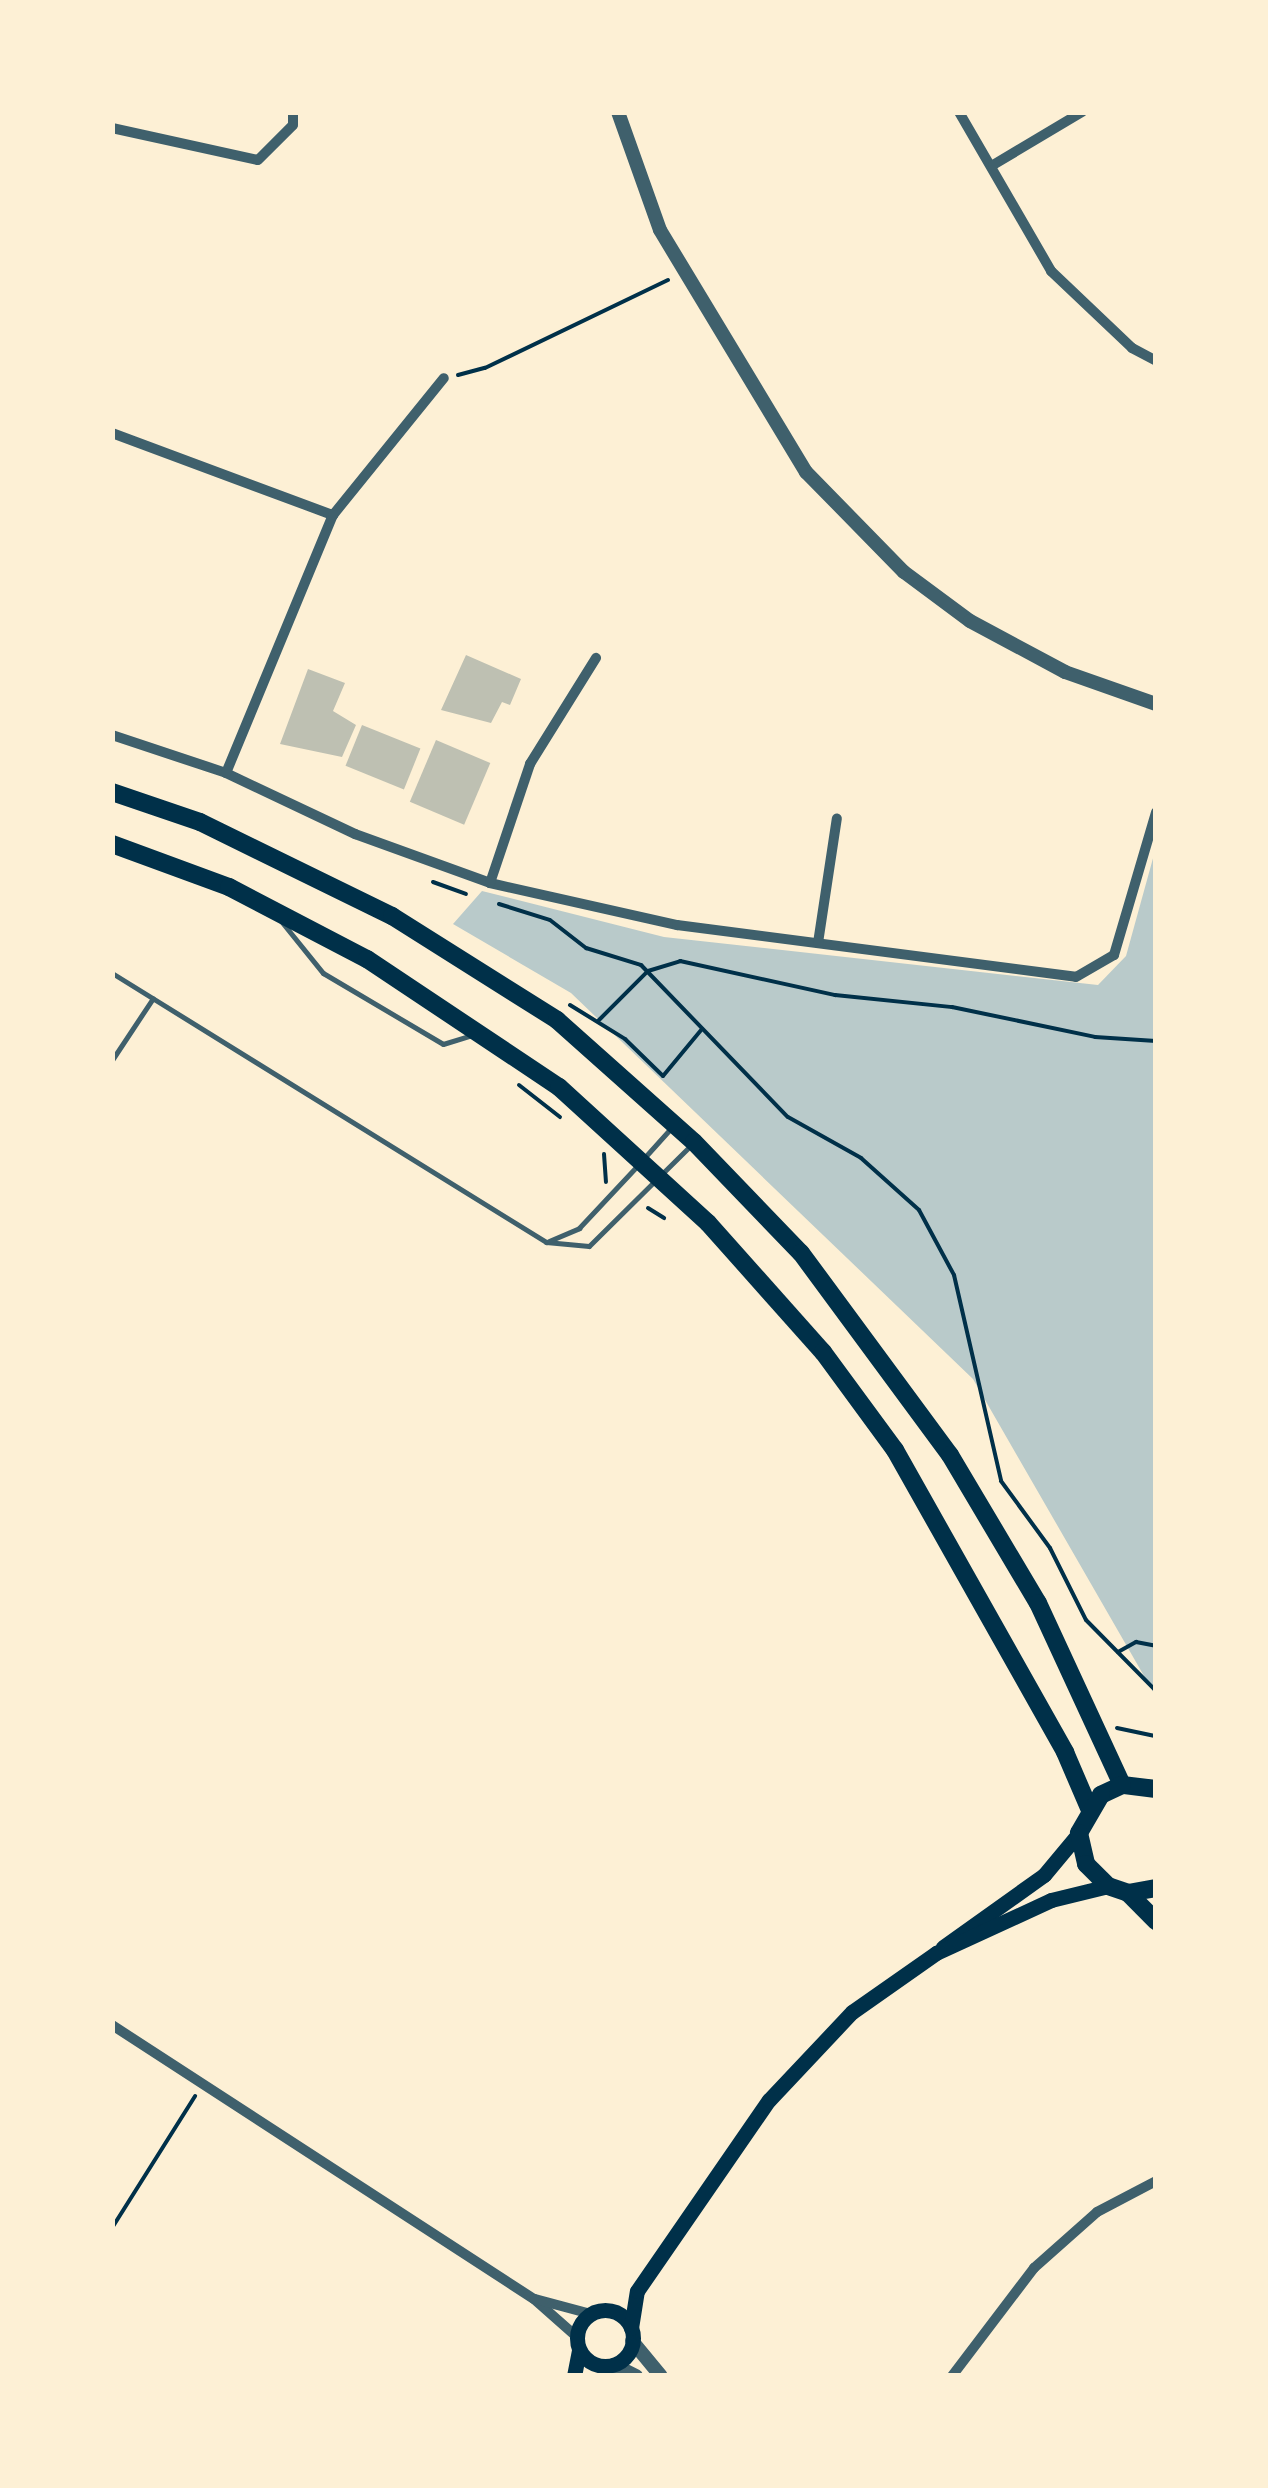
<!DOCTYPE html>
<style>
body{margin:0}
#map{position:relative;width:1268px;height:2488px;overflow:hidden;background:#fdf0d5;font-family:"Varela Round",sans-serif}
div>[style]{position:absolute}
.green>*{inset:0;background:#b9caca}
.building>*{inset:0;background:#bec0b2;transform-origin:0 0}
.path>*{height:4px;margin:-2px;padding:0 2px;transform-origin:2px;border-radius:2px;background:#003049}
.service>*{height:5px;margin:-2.5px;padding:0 2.5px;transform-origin:2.5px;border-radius:2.5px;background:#3f606c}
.minor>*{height:10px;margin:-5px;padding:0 5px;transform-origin:5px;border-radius:5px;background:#3f606c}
.tertiary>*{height:14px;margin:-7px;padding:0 7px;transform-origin:7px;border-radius:7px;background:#3f606c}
.secondary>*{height:15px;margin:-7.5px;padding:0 7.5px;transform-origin:7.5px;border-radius:7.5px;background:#003049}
.secondary>.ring{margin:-7.5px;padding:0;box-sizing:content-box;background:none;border:15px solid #003049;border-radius:50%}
.primary>*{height:18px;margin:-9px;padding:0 9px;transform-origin:9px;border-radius:9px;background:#003049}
span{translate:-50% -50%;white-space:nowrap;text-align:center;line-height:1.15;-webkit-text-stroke:8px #fdf0d5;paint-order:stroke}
.frame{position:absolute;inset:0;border:115px solid #fdf0d5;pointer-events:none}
</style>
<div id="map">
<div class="green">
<i style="clip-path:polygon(1155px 851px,1155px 1695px,973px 1379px,571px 993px,453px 924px,482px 891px,664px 937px,1098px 985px,1126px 956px)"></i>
</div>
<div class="building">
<i style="clip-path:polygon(466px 655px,521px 679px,510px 705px,502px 702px,491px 723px,441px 710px)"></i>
<i style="clip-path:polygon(308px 669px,345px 683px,333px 711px,356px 725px,342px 757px,280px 744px)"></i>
<i style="left:362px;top:725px;width:63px;height:44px;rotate:22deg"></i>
<i style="left:436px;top:740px;width:59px;height:67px;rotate:23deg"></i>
</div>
<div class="path">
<i style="left:458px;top:375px;width:28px;rotate:-15deg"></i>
<i style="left:485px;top:368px;width:203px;rotate:-25.7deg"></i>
<i style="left:433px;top:882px;width:35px;rotate:20deg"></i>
<i style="left:499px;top:904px;width:53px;rotate:17.4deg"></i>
<i style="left:550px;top:920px;width:46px;rotate:37.9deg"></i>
<i style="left:586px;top:948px;width:58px;rotate:17.2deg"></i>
<i style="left:641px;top:965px;width:211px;rotate:46deg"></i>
<i style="left:788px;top:1117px;width:84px;rotate:29.3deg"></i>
<i style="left:861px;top:1158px;width:78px;rotate:41.9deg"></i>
<i style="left:919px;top:1210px;width:74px;rotate:61.7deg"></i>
<i style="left:954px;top:1275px;width:211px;rotate:77.1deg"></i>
<i style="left:1001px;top:1481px;width:83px;rotate:53.8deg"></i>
<i style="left:1050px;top:1548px;width:80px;rotate:63.4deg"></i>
<i style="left:1086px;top:1620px;width:100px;rotate:45.4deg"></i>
<i style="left:570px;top:1005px;width:65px;rotate:31.7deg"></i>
<i style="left:625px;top:1039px;width:53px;rotate:44.2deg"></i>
<i style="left:663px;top:1076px;width:61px;rotate:-50.3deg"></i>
<i style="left:599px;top:1020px;width:69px;rotate:-45deg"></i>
<i style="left:648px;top:971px;width:34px;rotate:-17deg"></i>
<i style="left:680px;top:961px;width:159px;rotate:12.4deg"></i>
<i style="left:835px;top:995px;width:118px;rotate:5.9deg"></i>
<i style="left:952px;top:1007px;width:146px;rotate:11.8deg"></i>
<i style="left:1095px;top:1037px;width:61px;rotate:3.8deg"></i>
<i style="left:519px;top:1085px;width:52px;rotate:38deg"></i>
<i style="left:604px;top:1154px;width:28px;rotate:86deg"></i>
<i style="left:648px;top:1208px;width:19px;rotate:32deg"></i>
<i style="left:1118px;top:1652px;width:21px;rotate:-29deg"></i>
<i style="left:1136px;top:1642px;width:20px;rotate:11deg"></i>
<i style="left:1117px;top:1728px;width:40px;rotate:12deg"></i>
<i style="left:112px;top:2228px;width:156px;rotate:-57.8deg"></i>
</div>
<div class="service">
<i style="left:281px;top:921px;width:67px;rotate:51.1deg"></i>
<i style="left:323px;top:973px;width:139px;rotate:30.6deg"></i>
<i style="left:443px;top:1044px;width:31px;rotate:-17deg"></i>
<i style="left:112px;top:973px;width:511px;rotate:31.79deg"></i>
<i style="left:546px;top:1242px;width:43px;rotate:5.3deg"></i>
<i style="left:589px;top:1246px;width:145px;rotate:-44.7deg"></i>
<i style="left:112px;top:1060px;width:74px;rotate:-56.5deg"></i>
<i style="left:645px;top:1157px;width:39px;rotate:-48deg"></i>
<i style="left:549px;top:1241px;width:33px;rotate:-23deg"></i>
<i style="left:579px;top:1228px;width:86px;rotate:-46.9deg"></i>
</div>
<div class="minor">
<i style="left:959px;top:112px;width:184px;rotate:59.9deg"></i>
<i style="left:1051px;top:271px;width:112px;rotate:43.5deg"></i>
<i style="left:1132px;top:348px;width:27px;rotate:28deg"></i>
<i style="left:112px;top:128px;width:149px;rotate:12.4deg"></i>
<i style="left:258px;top:160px;width:49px;rotate:-45deg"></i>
<i style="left:293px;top:125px;width:13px;rotate:-90deg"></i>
<i style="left:993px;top:165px;width:104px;rotate:-30.8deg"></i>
<i style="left:112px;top:433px;width:236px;rotate:20.4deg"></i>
<i style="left:112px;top:735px;width:120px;rotate:18.4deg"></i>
<i style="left:226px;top:773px;width:143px;rotate:25.3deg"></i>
<i style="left:355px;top:834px;width:144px;rotate:19.9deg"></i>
<i style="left:490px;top:883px;width:192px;rotate:12.7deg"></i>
<i style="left:677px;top:925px;width:402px;rotate:7.4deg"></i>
<i style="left:1076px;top:977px;width:44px;rotate:-30.1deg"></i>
<i style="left:1114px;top:955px;width:149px;rotate:-73.6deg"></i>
<i style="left:226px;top:773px;width:279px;rotate:-67.5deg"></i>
<i style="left:333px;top:515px;width:176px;rotate:-51deg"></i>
<i style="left:490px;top:883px;width:126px;rotate:-71.4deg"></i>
<i style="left:530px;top:764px;width:125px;rotate:-58.1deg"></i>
<i style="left:818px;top:943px;width:126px;rotate:-81.4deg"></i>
<i style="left:112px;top:2025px;width:503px;rotate:33deg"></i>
<i style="left:534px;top:2299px;width:57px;rotate:41.5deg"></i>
<i style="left:535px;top:2299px;width:58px;rotate:15deg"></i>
<i style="left:952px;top:2376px;width:136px;rotate:-52.8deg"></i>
<i style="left:1034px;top:2268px;width:84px;rotate:-41.6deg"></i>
<i style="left:1097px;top:2212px;width:67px;rotate:-27.7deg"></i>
</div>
<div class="tertiary">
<i style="left:618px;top:112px;width:125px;rotate:70.4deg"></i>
<i style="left:660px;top:230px;width:283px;rotate:58.9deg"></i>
<i style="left:806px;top:472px;width:140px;rotate:45.6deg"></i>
<i style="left:904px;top:572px;width:82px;rotate:36.6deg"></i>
<i style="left:970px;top:621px;width:108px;rotate:28.2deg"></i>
<i style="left:1065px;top:672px;width:96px;rotate:19.4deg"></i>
<i style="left:632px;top:2341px;width:45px;rotate:50.4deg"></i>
<i style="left:614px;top:2365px;width:25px;rotate:27deg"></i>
</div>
<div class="secondary">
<i style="left:943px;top:1947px;width:124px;rotate:-35.5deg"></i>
<i style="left:1044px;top:1875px;width:55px;rotate:-50.2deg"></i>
<i class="ring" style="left:577px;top:2310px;width:41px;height:41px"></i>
<i style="left:631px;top:2328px;width:37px;rotate:-81deg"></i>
<i style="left:637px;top:2291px;width:232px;rotate:-55.4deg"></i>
<i style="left:769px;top:2100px;width:121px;rotate:-46.7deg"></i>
<i style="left:852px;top:2012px;width:103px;rotate:-35.1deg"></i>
<i style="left:936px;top:1953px;width:127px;rotate:-24.7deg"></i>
<i style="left:1051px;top:1900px;width:59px;rotate:-13.8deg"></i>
<i style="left:574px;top:2376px;width:26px;rotate:-79deg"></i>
</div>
<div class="primary">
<i style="left:112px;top:792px;width:93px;rotate:18.8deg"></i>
<i style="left:200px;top:822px;width:214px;rotate:26.1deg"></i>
<i style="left:392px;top:916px;width:195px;rotate:32.2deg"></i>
<i style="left:557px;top:1020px;width:183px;rotate:41.7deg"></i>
<i style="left:694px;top:1142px;width:154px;rotate:46.1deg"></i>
<i style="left:801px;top:1253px;width:251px;rotate:53.6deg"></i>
<i style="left:950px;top:1455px;width:172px;rotate:59.3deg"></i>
<i style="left:1038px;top:1603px;width:200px;rotate:65.2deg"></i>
<i style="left:112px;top:844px;width:125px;rotate:20.2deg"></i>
<i style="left:229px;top:887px;width:156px;rotate:27.6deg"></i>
<i style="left:367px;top:959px;width:231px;rotate:33.7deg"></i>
<i style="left:559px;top:1087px;width:202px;rotate:42.4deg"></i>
<i style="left:708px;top:1223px;width:173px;rotate:48.3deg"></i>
<i style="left:823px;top:1352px;width:122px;rotate:53.7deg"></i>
<i style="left:895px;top:1450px;width:347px;rotate:60.6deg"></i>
<i style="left:1065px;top:1752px;width:61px;rotate:66.8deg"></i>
<i style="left:1156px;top:1789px;width:34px;rotate:-173deg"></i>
<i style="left:1122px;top:1785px;width:23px;rotate:155deg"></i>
<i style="left:1101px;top:1795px;width:44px;rotate:120.1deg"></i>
<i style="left:1079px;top:1833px;width:32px;rotate:77deg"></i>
<i style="left:1086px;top:1864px;width:31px;rotate:45deg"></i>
<i style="left:1108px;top:1886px;width:21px;rotate:19deg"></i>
<i style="left:1128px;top:1893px;width:28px;rotate:-10deg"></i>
<i style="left:1128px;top:1893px;width:40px;rotate:45deg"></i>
</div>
<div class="frame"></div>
</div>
